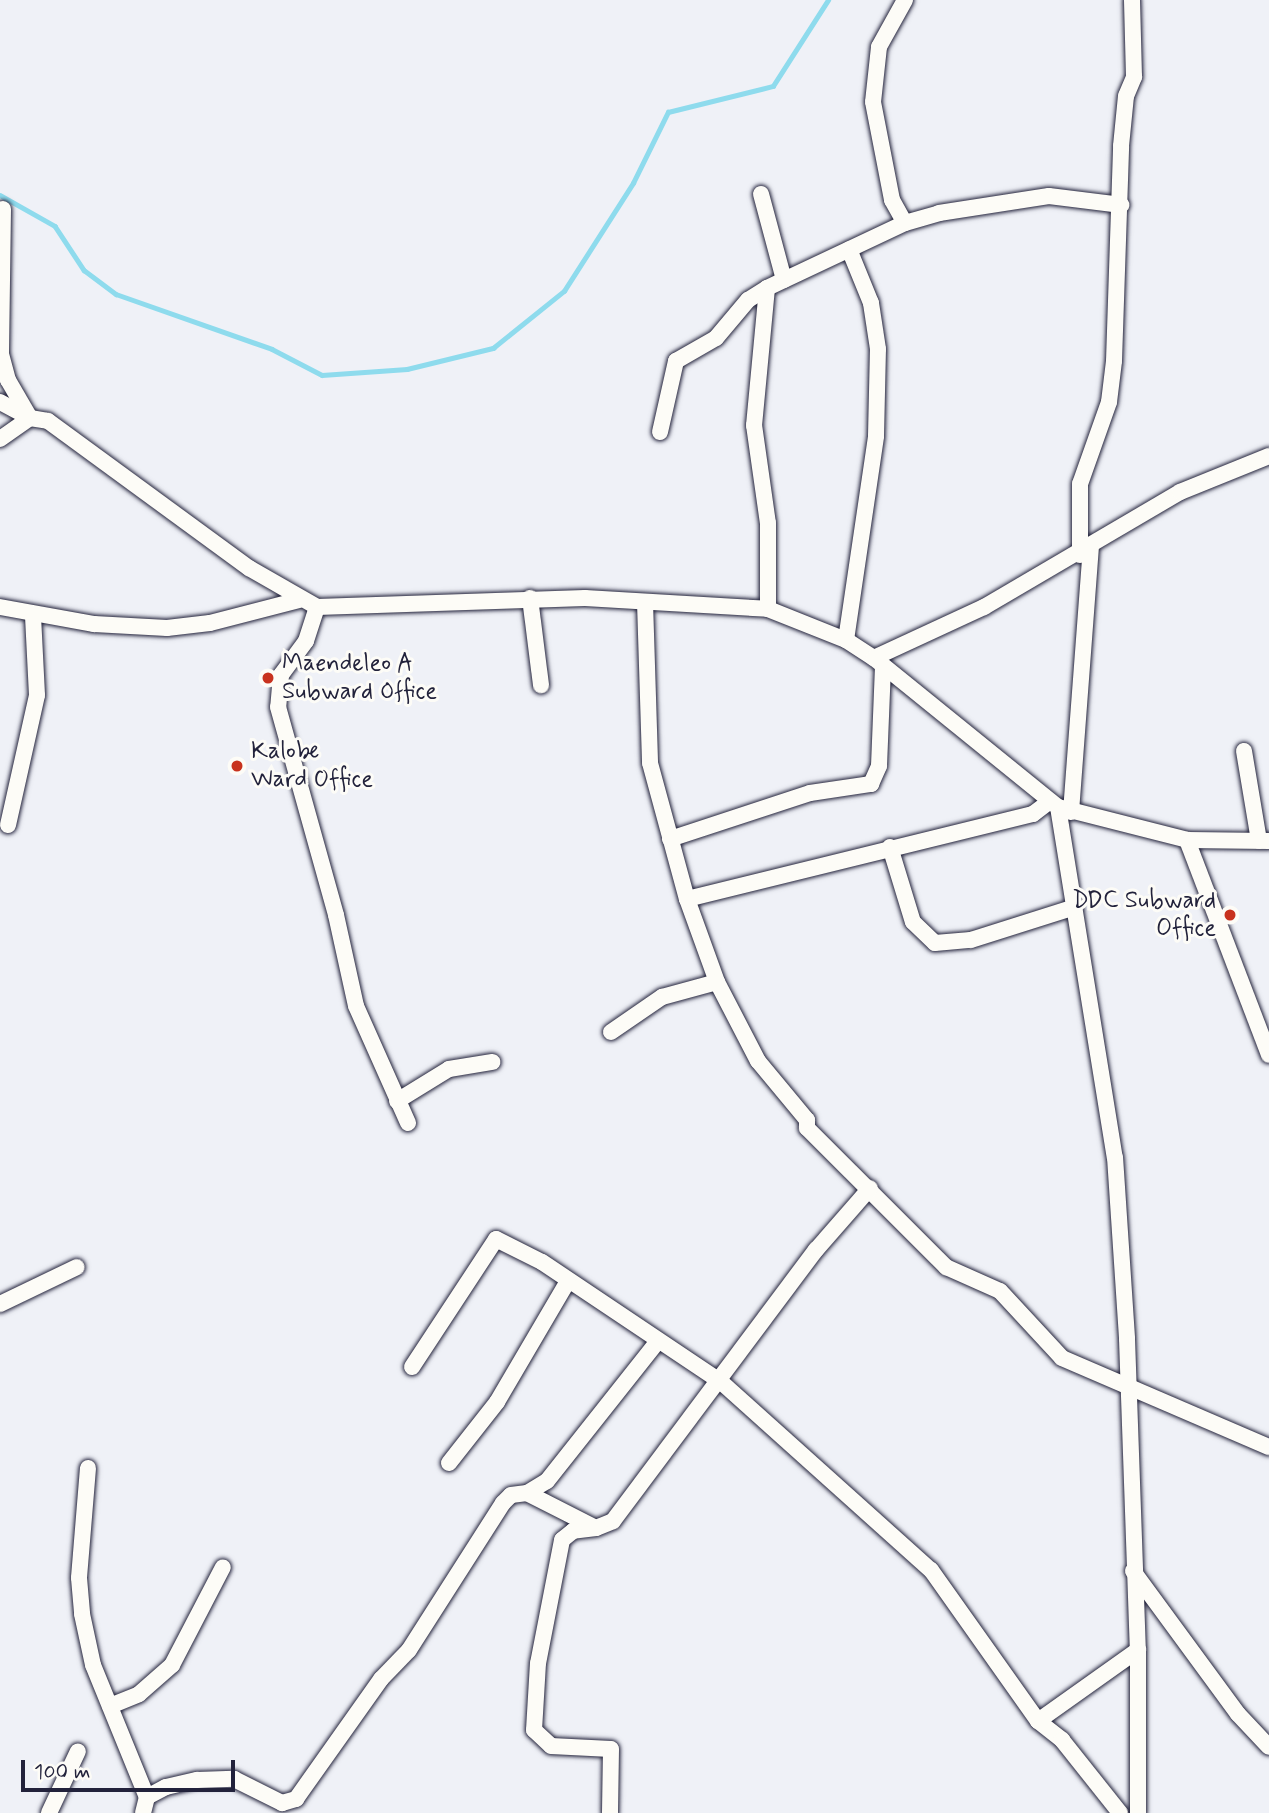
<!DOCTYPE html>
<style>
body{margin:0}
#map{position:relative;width:1269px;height:1813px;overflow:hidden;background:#eff1f7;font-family:Mynerve,sans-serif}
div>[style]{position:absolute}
.stream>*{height:4.5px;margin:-2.25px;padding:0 2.25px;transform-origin:2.25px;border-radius:2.25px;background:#8edbed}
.roads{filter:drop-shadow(0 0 2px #22223b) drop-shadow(0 0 2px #22223b)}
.minor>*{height:16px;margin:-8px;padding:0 8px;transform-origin:8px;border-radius:8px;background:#fdfcf7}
.dots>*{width:19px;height:19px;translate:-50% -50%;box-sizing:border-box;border:4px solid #fdfcf7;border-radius:50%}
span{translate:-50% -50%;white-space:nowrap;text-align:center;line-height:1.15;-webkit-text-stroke:6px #fdfcf7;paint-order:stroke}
.poi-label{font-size:24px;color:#22223b}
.left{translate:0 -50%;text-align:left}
.right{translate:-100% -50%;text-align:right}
.scale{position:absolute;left:21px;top:1760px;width:214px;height:32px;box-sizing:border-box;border:4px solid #22223b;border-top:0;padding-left:9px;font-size:21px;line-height:24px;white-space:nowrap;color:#22223b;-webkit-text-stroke:5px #fdfcf7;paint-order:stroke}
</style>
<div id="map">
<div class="stream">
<i style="left:0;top:195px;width:63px;rotate:29.4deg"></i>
<i style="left:55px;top:226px;width:53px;rotate:56.6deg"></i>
<i style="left:84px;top:270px;width:40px;rotate:37deg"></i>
<i style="left:116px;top:294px;width:165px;rotate:19.4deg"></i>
<i style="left:272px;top:349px;width:56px;rotate:27.5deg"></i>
<i style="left:322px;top:375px;width:85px;rotate:-4deg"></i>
<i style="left:407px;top:369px;width:89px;rotate:-13.7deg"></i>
<i style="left:493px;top:348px;width:91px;rotate:-38.8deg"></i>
<i style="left:564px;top:291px;width:128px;rotate:-57.4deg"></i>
<i style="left:633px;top:183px;width:79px;rotate:-63.8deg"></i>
<i style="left:668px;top:112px;width:108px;rotate:-13.9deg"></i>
<i style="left:773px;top:86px;width:102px;rotate:-57.4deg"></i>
</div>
<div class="roads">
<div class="minor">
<i style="left:905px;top:0;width:54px;rotate:119deg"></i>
<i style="left:879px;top:47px;width:55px;rotate:96.2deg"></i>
<i style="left:873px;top:102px;width:100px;rotate:79deg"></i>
<i style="left:892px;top:200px;width:26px;rotate:61deg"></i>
<i style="left:761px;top:194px;width:89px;rotate:75deg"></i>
<i style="left:3px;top:209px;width:145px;rotate:90.8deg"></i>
<i style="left:1px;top:354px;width:27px;rotate:75deg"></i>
<i style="left:8px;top:380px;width:44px;rotate:59.9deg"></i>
<i style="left:767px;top:288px;width:138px;rotate:95.4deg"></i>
<i style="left:754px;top:425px;width:99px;rotate:81.9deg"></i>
<i style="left:768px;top:523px;width:86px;rotate:90deg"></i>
<i style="left:0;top:402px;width:34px;rotate:28deg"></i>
<i style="left:660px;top:432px;width:73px;rotate:-77.3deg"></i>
<i style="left:676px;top:361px;width:46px;rotate:-29.9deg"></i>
<i style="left:716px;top:338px;width:50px;rotate:-49.9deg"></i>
<i style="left:748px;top:300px;width:22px;rotate:-32deg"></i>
<i style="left:767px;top:288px;width:153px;rotate:-25.2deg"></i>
<i style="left:905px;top:223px;width:35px;rotate:-16deg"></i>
<i style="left:939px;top:213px;width:111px;rotate:-8.8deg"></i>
<i style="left:1049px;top:196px;width:73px;rotate:7.1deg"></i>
<i style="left:0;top:439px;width:37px;rotate:-35deg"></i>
<i style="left:30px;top:418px;width:18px;rotate:9deg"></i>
<i style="left:48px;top:421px;width:249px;rotate:36.2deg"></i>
<i style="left:249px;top:568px;width:78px;rotate:29.8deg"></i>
<i style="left:317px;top:607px;width:268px;rotate:-1.9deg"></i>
<i style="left:585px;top:598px;width:183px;rotate:3.4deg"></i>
<i style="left:768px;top:609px;width:84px;rotate:21.7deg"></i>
<i style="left:846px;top:640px;width:33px;rotate:33deg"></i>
<i style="left:874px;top:658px;width:237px;rotate:39deg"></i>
<i style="left:1058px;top:807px;width:133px;rotate:14.3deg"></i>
<i style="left:1187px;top:840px;width:82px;rotate:0.7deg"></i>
<i style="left:1080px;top:555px;width:71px;rotate:-90deg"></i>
<i style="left:1080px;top:484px;width:87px;rotate:-70.5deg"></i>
<i style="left:1109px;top:402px;width:41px;rotate:-83deg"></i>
<i style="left:1114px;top:361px;width:215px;rotate:-88.1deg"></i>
<i style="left:1121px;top:146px;width:50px;rotate:-84.3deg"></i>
<i style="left:1126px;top:96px;width:21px;rotate:-67deg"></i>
<i style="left:1134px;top:77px;width:77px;rotate:-91.5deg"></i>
<i style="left:530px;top:598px;width:88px;rotate:82.8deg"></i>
<i style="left:645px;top:602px;width:161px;rotate:88.2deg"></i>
<i style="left:650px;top:763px;width:141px;rotate:74.8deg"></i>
<i style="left:687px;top:899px;width:88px;rotate:70.1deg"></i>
<i style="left:717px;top:982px;width:89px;rotate:62.6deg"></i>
<i style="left:758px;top:1061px;width:77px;rotate:50.3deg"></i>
<i style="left:807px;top:1120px;width:8px;rotate:90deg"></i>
<i style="left:807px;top:1128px;width:197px;rotate:45deg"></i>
<i style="left:946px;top:1267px;width:59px;rotate:24deg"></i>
<i style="left:1000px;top:1291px;width:91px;rotate:47.2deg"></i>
<i style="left:1062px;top:1358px;width:225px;rotate:23.3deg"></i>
<i style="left:0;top:607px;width:96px;rotate:10.3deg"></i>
<i style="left:94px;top:624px;width:73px;rotate:3.1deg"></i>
<i style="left:167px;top:628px;width:43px;rotate:-6.6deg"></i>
<i style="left:210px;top:623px;width:92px;rotate:-14.5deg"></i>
<i style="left:317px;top:607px;width:36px;rotate:108deg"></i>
<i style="left:306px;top:641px;width:42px;rotate:126.3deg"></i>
<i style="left:281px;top:675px;width:32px;rotate:95deg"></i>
<i style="left:278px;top:707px;width:216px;rotate:74.4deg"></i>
<i style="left:336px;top:915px;width:93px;rotate:77.6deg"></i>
<i style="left:356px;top:1006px;width:128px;rotate:66deg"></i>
<i style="left:846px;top:640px;width:206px;rotate:-81.6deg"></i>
<i style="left:876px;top:436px;width:87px;rotate:-88.7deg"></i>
<i style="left:878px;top:349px;width:47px;rotate:-98.7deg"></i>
<i style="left:871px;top:303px;width:58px;rotate:-112.2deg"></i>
<i style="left:874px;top:658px;width:121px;rotate:-24.9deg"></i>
<i style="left:984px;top:607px;width:227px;rotate:-30.4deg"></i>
<i style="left:1180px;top:492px;width:96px;rotate:-22deg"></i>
<i style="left:1244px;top:751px;width:91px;rotate:80.5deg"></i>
<i style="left:1058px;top:807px;width:355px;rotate:80.8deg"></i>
<i style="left:1115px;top:1157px;width:182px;rotate:86.2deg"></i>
<i style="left:1127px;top:1339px;width:311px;rotate:88deg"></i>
<i style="left:1138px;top:1650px;width:163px;rotate:90deg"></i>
<i style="left:1071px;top:812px;width:265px;rotate:-85.7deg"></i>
<i style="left:8px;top:825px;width:133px;rotate:-77.4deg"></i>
<i style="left:37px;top:695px;width:79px;rotate:-92.9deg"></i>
<i style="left:670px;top:839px;width:147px;rotate:-18.2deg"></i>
<i style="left:810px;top:793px;width:62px;rotate:-8.4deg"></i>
<i style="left:871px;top:784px;width:20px;rotate:-66deg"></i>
<i style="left:879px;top:766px;width:100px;rotate:-87.7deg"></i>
<i style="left:1187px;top:840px;width:230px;rotate:69.1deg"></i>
<i style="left:890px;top:847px;width:78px;rotate:73deg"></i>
<i style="left:913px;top:922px;width:30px;rotate:44deg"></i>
<i style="left:935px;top:943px;width:36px;rotate:-5deg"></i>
<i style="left:971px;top:940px;width:109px;rotate:-17.6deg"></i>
<i style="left:687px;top:899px;width:356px;rotate:-13.8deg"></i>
<i style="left:1033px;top:814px;width:20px;rotate:-37deg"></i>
<i style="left:611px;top:1032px;width:62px;rotate:-34.5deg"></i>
<i style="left:662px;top:997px;width:57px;rotate:-15.3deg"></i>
<i style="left:397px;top:1101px;width:61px;rotate:-31.6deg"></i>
<i style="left:449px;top:1069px;width:44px;rotate:-9.2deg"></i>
<i style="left:0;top:1304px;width:85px;rotate:-25.7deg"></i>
<i style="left:412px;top:1367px;width:153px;rotate:-56.7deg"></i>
<i style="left:496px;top:1239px;width:51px;rotate:26.6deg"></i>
<i style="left:542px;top:1262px;width:214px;rotate:33.8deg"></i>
<i style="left:720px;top:1381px;width:283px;rotate:41.9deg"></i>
<i style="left:931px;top:1570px;width:185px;rotate:54.7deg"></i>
<i style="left:1038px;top:1721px;width:31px;rotate:38deg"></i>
<i style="left:1062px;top:1740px;width:93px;rotate:51.5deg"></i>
<i style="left:449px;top:1463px;width:78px;rotate:-51.8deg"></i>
<i style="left:497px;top:1402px;width:140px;rotate:-59.6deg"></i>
<i style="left:88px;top:1468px;width:110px;rotate:94.7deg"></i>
<i style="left:79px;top:1578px;width:36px;rotate:85deg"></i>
<i style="left:82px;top:1614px;width:52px;rotate:77.8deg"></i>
<i style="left:93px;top:1665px;width:143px;rotate:67.8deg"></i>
<i style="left:527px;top:1493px;width:23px;rotate:-31deg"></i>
<i style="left:547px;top:1481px;width:179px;rotate:-51.6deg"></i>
<i style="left:596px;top:1528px;width:23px;rotate:173deg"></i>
<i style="left:573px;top:1531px;width:14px;rotate:141deg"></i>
<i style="left:562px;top:1540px;width:125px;rotate:101deg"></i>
<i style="left:538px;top:1663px;width:67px;rotate:93.4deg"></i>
<i style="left:534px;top:1730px;width:23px;rotate:43deg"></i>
<i style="left:551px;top:1746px;width:60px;rotate:2.9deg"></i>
<i style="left:611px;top:1749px;width:64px;rotate:90.9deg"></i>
<i style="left:1133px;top:1571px;width:177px;rotate:53.7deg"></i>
<i style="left:1238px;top:1714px;width:45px;rotate:46.8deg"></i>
<i style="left:110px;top:1706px;width:31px;rotate:-22deg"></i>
<i style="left:139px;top:1694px;width:44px;rotate:-41.3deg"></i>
<i style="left:172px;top:1665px;width:110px;rotate:-62.5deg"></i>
<i style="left:1038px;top:1721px;width:123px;rotate:-35.4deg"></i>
<i style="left:49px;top:1813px;width:68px;rotate:-64.9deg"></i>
<i style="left:143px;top:1813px;width:16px;rotate:-76deg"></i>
<i style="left:147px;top:1797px;width:21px;rotate:-28deg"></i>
<i style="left:166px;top:1787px;width:32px;rotate:-13deg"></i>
<i style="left:197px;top:1780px;width:37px;rotate:-2deg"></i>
<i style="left:234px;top:1779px;width:54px;rotate:26.6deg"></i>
<i style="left:282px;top:1803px;width:15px;rotate:-16deg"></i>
<i style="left:296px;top:1799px;width:147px;rotate:-54.7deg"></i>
<i style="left:381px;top:1679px;width:40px;rotate:-46deg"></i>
<i style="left:409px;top:1650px;width:174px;rotate:-57.4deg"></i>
<i style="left:503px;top:1503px;width:11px;rotate:-45deg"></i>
<i style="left:511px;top:1495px;width:16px;rotate:-7deg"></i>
<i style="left:527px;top:1493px;width:77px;rotate:26.9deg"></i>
<i style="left:596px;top:1528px;width:18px;rotate:-22deg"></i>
<i style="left:613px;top:1521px;width:339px;rotate:-53.2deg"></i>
<i style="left:816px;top:1250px;width:82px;rotate:-48.9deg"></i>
</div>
</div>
<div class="dots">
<i style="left:268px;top:678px;background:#c8321e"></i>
<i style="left:237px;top:766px;background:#c8321e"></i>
<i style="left:1230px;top:915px;background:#c8321e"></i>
</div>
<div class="poi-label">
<span class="left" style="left:282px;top:678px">Maendeleo A<br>Subward Office</span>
<span class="left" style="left:251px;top:766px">Kalobe<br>Ward Office</span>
<span class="right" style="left:1216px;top:915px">DDC Subward<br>Office</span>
</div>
<div class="scale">100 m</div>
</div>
